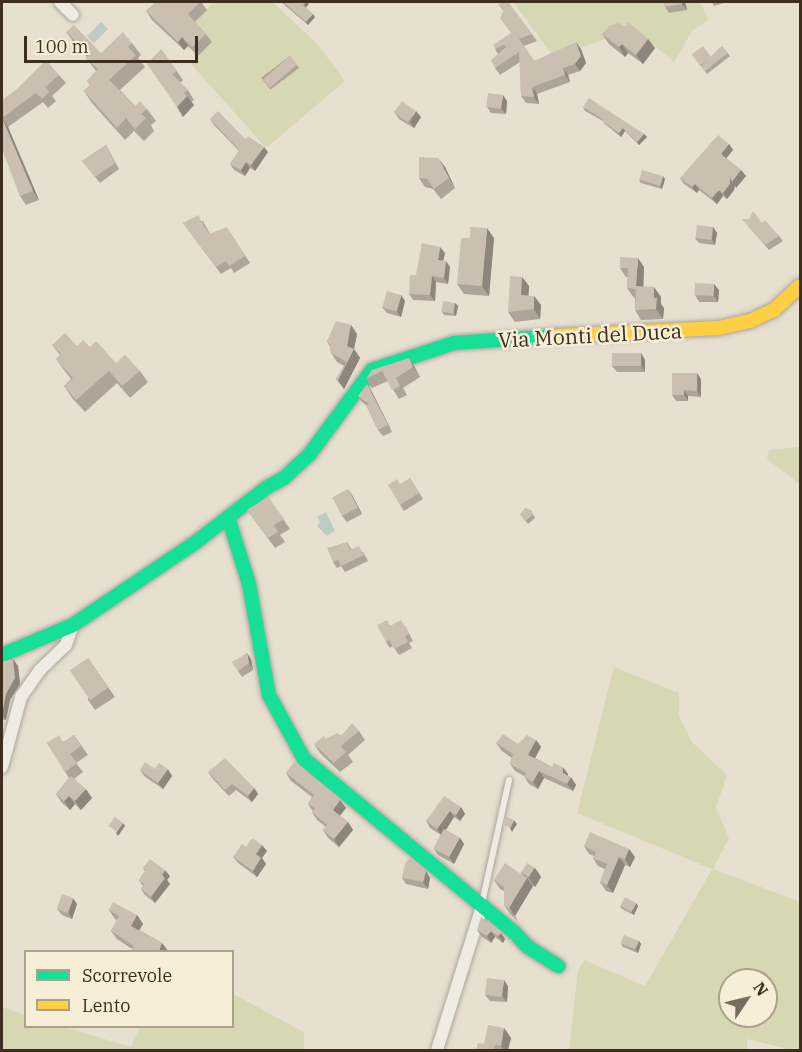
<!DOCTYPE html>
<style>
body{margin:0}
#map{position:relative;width:802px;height:1052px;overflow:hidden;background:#e7e0d1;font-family:"IBM Plex Serif",serif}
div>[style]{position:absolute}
.green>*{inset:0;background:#d6d7b3}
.water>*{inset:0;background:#bcccc2;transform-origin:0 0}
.roads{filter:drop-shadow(0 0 2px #ada599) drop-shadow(0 0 2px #ada599)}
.lane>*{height:6px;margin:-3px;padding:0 3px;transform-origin:3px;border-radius:3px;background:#efebe3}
.street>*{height:12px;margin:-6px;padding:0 6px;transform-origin:6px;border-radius:6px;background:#efebe3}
.fast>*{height:14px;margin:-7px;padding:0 7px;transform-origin:7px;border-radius:7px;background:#16e098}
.slow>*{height:14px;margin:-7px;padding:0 7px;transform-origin:7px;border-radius:7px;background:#ffcf43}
.wall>*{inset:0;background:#afa499;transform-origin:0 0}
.shaded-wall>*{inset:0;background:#8e867d}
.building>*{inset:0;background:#cbbfb2;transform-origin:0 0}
span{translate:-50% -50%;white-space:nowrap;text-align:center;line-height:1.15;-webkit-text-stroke:5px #f7eed8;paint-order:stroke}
.street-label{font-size:21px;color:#3d2e20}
.frame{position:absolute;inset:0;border:3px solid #3d2e20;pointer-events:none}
.legend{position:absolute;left:24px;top:950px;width:210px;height:78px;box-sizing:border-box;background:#f7eed8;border:2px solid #ada18e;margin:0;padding:8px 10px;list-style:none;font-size:18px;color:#3d2e20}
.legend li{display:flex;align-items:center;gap:12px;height:30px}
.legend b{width:30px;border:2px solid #ada18e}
.north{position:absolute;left:718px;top:968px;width:60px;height:60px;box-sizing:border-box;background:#f7eed8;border:2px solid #ada18e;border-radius:50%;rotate:55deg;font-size:16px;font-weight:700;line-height:24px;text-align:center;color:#3d2e20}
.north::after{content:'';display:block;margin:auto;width:21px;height:27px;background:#786c5e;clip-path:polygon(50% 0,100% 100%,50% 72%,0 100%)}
.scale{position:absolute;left:24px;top:36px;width:174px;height:27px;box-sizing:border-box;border:3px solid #3d2e20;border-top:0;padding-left:8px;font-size:18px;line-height:21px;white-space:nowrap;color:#3d2e20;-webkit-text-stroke:4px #f7eed8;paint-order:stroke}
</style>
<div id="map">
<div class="green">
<i style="clip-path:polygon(213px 2px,273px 2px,319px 46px,345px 81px,266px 148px,191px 64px,211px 43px,194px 23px)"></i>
<i style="clip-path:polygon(513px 2px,700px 2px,709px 20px,692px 31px,674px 62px,634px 29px,554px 57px)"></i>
<i style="clip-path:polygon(800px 447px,800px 484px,767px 459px,769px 450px)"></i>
<i style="clip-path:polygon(evenodd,614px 667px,679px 693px,679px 716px,692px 742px,727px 775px,716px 807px,729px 838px,713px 869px,800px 902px,800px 1050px,784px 1050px,784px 1048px,747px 1039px,747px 1050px,569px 1050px,578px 971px,584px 960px,645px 986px,712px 869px,577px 813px,614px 667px,730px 980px,766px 980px,766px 1016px,730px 1016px,730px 980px)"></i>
<i style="clip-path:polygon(233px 994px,304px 1032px,304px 1050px,2px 1050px,2px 1007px,25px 1015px,26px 1026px,64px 1027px,131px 1047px,140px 1027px,232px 1026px)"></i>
</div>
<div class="water">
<i style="left:101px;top:22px;width:10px;height:20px;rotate:45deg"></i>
<i style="clip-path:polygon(326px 512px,335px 531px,327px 536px,317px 526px,320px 522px,317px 517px)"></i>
</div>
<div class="roads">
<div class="lane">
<i style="left:482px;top:903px;width:126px;rotate:-77.6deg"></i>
</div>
<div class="street">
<i style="left:60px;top:2px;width:18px;rotate:45deg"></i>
<i style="left:2px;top:767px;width:73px;rotate:-74.8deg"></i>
<i style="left:21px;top:697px;width:33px;rotate:-55deg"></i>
<i style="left:40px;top:670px;width:36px;rotate:-44deg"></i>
<i style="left:66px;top:645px;width:21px;rotate:-71deg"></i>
<i style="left:437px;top:1050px;width:151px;rotate:-72.6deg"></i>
</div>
<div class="fast">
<i style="left:228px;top:517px;width:70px;rotate:72.6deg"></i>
<i style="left:249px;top:584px;width:113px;rotate:79.8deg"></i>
<i style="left:269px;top:695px;width:73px;rotate:61.3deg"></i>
<i style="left:304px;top:759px;width:272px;rotate:39.5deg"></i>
<i style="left:514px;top:932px;width:21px;rotate:47deg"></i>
<i style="left:528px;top:947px;width:36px;rotate:32deg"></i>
<i style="left:2px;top:655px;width:77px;rotate:-22.9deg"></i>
<i style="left:73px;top:625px;width:148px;rotate:-34deg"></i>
<i style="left:196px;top:542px;width:88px;rotate:-37.6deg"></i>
<i style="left:266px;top:488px;width:21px;rotate:-29deg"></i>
<i style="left:284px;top:478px;width:34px;rotate:-43deg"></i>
<i style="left:309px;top:455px;width:106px;rotate:-53.5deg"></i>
<i style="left:372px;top:370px;width:86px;rotate:-18.2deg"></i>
<i style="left:454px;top:343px;width:103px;rotate:-3.9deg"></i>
</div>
<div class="slow">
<i style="left:557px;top:336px;width:162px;rotate:-2.8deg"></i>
<i style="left:719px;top:328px;width:32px;rotate:-13deg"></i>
<i style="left:750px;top:321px;width:26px;rotate:-25deg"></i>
<i style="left:774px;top:310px;width:35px;rotate:-43deg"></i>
</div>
</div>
<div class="wall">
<i style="clip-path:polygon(156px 2px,201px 2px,207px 10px,195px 22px,206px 34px,212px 42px,198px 56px,188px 46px,184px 50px,152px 20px,146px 11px)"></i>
<i style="clip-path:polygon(281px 2px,307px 2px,309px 4px,306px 8px,315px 17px,308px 25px)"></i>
<i style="clip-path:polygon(508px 2px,537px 41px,524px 46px,534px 61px,581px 49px,586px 63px,580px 71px,568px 75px,570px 82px,537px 94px,539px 104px,526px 103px,521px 96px,520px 62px,500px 75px,495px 68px,498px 54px,495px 49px,511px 33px,504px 11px,498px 4px)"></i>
<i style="clip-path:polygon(664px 2px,685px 2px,687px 10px,669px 13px,665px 7px)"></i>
<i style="clip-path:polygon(712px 2px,727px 2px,714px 6px)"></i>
<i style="clip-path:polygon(625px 27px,648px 39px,655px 48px,643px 64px,628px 53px,625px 57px,609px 44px,602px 34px)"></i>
<i style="clip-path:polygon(66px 32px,101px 53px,132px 43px,141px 55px,138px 58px,145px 67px,120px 90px,135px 106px,147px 109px,156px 121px,151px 125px,154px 131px,144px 141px,134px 131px,125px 140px,92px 103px,84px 91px,90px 85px,87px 81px,96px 71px,86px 58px,87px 57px,75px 44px)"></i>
<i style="clip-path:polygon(722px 46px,730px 56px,707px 74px,692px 54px,711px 57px)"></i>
<i style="clip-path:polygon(161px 49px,183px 80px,180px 83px,188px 90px,194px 100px,191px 102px,194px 105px,183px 117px)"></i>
<i style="left:290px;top:56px;width:15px;height:36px;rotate:53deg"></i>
<i style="clip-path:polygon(59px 75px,66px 83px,52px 96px,56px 101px,48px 108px,43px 102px,8px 127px,39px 200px,26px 205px,20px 196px,2px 148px,2px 100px)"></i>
<i style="clip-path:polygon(507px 101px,506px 114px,491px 113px,487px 107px)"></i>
<i style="clip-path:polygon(583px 107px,644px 134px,647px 137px,639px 145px,625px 131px,621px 137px,605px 124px,603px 121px,585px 111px)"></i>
<i style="clip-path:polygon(395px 113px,421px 117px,414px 128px,399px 119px)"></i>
<i style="clip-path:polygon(210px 119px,268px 152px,255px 171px,250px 168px,245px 176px,234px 170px,230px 164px,239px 151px,214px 125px)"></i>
<i style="clip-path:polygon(729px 144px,733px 150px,726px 158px,741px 170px,746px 176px,736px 188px,735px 185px,734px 190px,727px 199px,723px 196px,717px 204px,699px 190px,697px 193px,684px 184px,680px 178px)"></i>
<i style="clip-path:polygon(106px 145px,119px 169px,100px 183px,82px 161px)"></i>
<i style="clip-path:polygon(445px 167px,455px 188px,441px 199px,433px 189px,425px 187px,419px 178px)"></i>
<i style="clip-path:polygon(665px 179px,662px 189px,641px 183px,639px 180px)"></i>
<i style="clip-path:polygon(742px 219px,762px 223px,779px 236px,783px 241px,769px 250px)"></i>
<i style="clip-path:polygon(203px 221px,210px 234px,231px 234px,250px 263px,234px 273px,231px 268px,221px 274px,183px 223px)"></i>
<i style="clip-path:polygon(713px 227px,717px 233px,715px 245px,699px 243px,695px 238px)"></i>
<i style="clip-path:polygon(494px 238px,489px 296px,464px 294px,457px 284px)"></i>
<i style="clip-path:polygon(445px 253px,443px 261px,450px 267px,448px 284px,436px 282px,435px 301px,413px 300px,409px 294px,416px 275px)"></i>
<i style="clip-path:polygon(644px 267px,643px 287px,661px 297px,661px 304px,664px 308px,663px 319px,641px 320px,635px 310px,635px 298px,634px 298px,627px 288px,628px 277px,626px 277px,620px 268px)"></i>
<i style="clip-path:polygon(522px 277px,529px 286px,528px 296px,534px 296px,541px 305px,540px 319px,515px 322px,508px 312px)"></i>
<i style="clip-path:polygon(719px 290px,718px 302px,699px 302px,695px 295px)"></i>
<i style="clip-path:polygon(401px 295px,405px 301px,401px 317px,387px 313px,382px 307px)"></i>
<i style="clip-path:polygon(455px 303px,458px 306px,456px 316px,444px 315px,442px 312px)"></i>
<i style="clip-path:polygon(351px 325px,357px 334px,354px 349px,360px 358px,344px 389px,336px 379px,344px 366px,337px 362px,331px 353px,330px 347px,327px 341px)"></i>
<i style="clip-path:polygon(52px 345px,90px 347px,116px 363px,140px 371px,148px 382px,130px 398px,117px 383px,85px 412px,72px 398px,64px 386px,71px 379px,64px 370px,56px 359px,60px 355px)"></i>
<i style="clip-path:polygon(641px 353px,645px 360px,645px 372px,617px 372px,612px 366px)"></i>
<i style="clip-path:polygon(409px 358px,415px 368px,420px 377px,403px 388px,407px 395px,399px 399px,388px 381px,372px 388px,366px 379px)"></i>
<i style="clip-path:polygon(701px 379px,701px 397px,688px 396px,688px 401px,676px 401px,672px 395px)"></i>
<i style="clip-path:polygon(371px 390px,392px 432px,383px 436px,378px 430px,366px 405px,362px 402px,358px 396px)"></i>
<i style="clip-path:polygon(410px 478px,423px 499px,404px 511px,400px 505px)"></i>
<i style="clip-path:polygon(352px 495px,362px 514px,347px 522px,342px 516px)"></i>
<i style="clip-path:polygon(268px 497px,290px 529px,280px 535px,285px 542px,275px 548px,247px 510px)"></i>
<i style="clip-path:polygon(531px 510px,535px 518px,528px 524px,520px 514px)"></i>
<i style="clip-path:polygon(347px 542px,352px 550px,363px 552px,368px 561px,345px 572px,341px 566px,337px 568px,333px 562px)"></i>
<i style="clip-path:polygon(391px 625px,405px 626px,413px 641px,409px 643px,412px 648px,399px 655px,393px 646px,390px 648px,386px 642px)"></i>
<i style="clip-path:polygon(88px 658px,115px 697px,95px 710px,88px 700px)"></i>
<i style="clip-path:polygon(13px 659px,18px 666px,20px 684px,10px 700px,6px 720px,2px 720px,2px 662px)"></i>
<i style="clip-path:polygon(251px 659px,253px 670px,242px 677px,232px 662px)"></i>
<i style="clip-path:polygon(359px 731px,365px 740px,348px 755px,353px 762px,340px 772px,320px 753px,314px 744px,326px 739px)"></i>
<i style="clip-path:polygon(74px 735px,88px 755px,76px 763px,83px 772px,74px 779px,92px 798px,81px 810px,75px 804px,70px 810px,62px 803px,56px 794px,69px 778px,47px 743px,63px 742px)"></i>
<i style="clip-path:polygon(536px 740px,541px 747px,535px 758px,552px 767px,568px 774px,568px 776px,576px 785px,573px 791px,544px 778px,538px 789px,529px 784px,524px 776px,515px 771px,510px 764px,512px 758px,502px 751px,496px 743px,518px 744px)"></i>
<i style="clip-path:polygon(155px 769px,172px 776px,163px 789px,144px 776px,140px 770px)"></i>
<i style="clip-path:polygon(208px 772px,254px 788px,258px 794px,252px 802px,236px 790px,229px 796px,212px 778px)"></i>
<i style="clip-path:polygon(286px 773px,340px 800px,346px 808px,340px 816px,348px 822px,353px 830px,339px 847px,328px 838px,323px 830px,326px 827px,317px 820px,312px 812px,313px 811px,308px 804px,312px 797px,291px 781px)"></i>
<i style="clip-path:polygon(461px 807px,465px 814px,460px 821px,454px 817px,446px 830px,460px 838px,464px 844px,454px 864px,438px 855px,434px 849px,441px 835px,430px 828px,426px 821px)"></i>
<i style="clip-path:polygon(584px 846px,629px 849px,635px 857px,630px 867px,625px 865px,613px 893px,606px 891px,600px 882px,605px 869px,598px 866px,593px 858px,594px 856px,589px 854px)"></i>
<i style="clip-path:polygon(246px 847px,267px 851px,262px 858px,266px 864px,257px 877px,238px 863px,233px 857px)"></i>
<i style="clip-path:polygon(143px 868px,170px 876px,167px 880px,170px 884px,155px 903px,145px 895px,141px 889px,143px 886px,139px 880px,145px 871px)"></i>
<i style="clip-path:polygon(535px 868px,541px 877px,535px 887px,533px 885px,533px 886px,515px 916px,518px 921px,510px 914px,504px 905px,504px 891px,500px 889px,494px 880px,522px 875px,521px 872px)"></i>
<i style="clip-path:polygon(426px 871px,430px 878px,428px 889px,406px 884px,402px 878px)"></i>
<i style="clip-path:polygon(77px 904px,72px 919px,62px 915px,57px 909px)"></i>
<i style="clip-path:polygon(620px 906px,638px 906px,634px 915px,622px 909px)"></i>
<i style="clip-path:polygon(109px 910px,137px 915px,143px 924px,139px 930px,162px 943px,168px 951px,132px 949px,117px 939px,111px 931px,117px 920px,115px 919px)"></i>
<i style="clip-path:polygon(477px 930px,501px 933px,505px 939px,503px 943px,495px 937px,491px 943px,481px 936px)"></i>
<i style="clip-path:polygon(639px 941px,641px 944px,638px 953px,623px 947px,621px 944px)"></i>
<i style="clip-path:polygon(508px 986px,507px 1002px,490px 1001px,485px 995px)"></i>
<i style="clip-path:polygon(504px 1028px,511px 1038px,508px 1050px,476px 1050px)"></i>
</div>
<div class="shaded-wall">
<i style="clip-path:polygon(306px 2px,309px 4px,305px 8px,303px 5px)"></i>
<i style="clip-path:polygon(682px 2px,685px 2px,687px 10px,682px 4px)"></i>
<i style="clip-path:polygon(313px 14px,315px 17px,308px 25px,306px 22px)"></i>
<i style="clip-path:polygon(182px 37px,188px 46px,184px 50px,178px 42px)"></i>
<i style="clip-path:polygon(648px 39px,655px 48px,643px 64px,636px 55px)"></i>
<i style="clip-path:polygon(576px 42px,581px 49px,586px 63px,580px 71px,575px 64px)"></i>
<i style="clip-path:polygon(622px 44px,628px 53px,625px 57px,619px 47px)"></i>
<i style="clip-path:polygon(563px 68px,568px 75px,570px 82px,565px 75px)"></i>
<i style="clip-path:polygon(532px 87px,537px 94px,539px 104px,534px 97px)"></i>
<i style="clip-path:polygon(503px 95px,507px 101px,506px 114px,501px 108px)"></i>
<i style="clip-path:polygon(187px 96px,194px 105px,183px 117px,177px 107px)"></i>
<i style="clip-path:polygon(416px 111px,421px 117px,414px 128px,410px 122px)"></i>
<i style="clip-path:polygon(2px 118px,8px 127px,39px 200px,33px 191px)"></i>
<i style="clip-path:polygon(623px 128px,625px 131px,621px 137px,619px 133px)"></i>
<i style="clip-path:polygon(644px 134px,647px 137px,639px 145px,637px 142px)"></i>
<i style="clip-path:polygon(729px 144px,733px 150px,725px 160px,721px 154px)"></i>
<i style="clip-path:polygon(264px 147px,268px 152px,255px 171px,251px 165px)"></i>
<i style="clip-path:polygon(438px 158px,445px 167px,455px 188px,449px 178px)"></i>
<i style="clip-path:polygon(246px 162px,250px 168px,245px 176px,241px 170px)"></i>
<i style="clip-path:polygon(741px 170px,746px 176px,736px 188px,735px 185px,734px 190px,727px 199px,723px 193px,730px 178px)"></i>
<i style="clip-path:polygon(663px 176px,665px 179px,662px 189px,660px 186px)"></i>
<i style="clip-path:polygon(695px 184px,699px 190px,697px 193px,692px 187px)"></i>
<i style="clip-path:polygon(719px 190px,723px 196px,717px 204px,712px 198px)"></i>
<i style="clip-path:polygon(713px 227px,717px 233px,715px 245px,712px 240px)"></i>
<i style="clip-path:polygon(487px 228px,494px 238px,489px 296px,482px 286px)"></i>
<i style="clip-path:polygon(440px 247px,445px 253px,442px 266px,438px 260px)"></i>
<i style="clip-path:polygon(638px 258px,644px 267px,643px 296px,636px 286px)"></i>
<i style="clip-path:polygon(446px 261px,450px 267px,448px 284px,444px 278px)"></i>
<i style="clip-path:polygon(432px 276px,436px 282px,435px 301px,430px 295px)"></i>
<i style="clip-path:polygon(522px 277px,529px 286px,528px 305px,521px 295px)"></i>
<i style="clip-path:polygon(714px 284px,719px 290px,718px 302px,714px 296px)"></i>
<i style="clip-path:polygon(654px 287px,661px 297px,661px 304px,664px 308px,663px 319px,656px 309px,654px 298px)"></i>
<i style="clip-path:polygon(401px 295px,405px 301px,401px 317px,396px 311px)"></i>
<i style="clip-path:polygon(534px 296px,541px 305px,540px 319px,534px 309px)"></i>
<i style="clip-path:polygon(455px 303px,458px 306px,456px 316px,454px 313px)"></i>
<i style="clip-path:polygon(351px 325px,357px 334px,354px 349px,360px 358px,344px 389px,338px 380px,352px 353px,347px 346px)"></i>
<i style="clip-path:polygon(641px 353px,645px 360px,645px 372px,641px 365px)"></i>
<i style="clip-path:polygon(409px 358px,415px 368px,420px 377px,413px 367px)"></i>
<i style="clip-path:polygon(697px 373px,701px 379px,701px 397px,697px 391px)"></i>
<i style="clip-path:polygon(367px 384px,371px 390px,392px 432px,388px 425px)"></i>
<i style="clip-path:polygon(684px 390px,688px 396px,688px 401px,684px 395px)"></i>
<i style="clip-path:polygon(348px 489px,352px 495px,362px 514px,358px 508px)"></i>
<i style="clip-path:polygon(247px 653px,251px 659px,253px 670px,249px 663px)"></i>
<i style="clip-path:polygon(13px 659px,18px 666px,20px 684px,10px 700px,6px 720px,2px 714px)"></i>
<i style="clip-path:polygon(536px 740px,541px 747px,533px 762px,528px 755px)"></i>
<i style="clip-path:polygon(563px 767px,568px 774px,568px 781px,563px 773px)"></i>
<i style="clip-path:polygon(168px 769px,172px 776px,163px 789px,158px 783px)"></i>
<i style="clip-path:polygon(539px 771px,544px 778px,538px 789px,533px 782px)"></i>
<i style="clip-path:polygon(571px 777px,576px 785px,573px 791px,567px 784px)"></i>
<i style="clip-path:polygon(254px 788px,258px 794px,252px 802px,248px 796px)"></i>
<i style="clip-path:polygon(86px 789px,92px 798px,81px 810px,75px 801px)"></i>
<i style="clip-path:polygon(69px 796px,75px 804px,70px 810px,64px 801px)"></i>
<i style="clip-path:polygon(340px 800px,346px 808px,338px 818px,333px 810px)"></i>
<i style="clip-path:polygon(461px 807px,465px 814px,460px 821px,456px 815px)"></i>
<i style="clip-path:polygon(450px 811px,454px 817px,442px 836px,437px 829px)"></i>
<i style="clip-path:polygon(514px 820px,517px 824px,512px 832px,510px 828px)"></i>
<i style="clip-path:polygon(348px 822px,353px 830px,339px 847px,334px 839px)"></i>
<i style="clip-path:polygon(123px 823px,125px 826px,118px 836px,116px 833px)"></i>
<i style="clip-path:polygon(460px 838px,464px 844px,454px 864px,449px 857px)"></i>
<i style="clip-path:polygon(262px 845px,267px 851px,262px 858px,266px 864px,257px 877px,253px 871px,256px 854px)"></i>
<i style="clip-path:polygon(629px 849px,635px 857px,630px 867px,625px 859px)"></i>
<i style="clip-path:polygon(619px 857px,625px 865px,613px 893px,607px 885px)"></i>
<i style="clip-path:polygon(535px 868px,541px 877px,535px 887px,528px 877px)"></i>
<i style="clip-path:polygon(165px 870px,170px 876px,167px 880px,170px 884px,155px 903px,151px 897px,162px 875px)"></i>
<i style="clip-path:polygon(426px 871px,430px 878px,428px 889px,423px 882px)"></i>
<i style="clip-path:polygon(527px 878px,533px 886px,515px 916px,509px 908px)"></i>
<i style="clip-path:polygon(73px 898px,77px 904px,72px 919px,68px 912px)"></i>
<i style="clip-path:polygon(636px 903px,638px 906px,634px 915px,631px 912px)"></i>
<i style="clip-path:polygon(137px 915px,143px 924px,137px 934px,131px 926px)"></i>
<i style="clip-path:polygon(491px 931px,495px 937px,491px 943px,487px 936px)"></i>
<i style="clip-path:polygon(501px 933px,505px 939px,503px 943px,498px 936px)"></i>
<i style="clip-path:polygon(639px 941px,641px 944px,638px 953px,635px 949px)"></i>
<i style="clip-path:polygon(162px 943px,168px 951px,159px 951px)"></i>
<i style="clip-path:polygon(504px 980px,508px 986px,507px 1002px,502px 996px)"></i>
<i style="clip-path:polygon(504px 1028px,511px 1038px,508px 1050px,504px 1050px,501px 1046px)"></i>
</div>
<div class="building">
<i style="clip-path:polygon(156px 2px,200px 2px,188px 14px,206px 34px,192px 47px,182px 37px,178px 42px,146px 11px)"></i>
<i style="clip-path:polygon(283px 2px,306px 2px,303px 5px,313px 14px,306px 22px)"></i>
<i style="clip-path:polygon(501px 2px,508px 2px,532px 34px,519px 39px,534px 61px,576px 42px,581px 56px,575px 64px,563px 68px,565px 75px,532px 87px,534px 97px,521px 96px,519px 52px,495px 68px,491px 60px,506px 47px,504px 45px,495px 49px,493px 45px,511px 33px,500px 18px,504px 10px,498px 4px)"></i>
<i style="clip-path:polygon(664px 2px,682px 2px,682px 4px,665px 7px)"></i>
<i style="clip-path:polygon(628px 22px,648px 39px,636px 55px,622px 44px,619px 47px,602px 34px,609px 26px,619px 23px,625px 27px)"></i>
<i style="clip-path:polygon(74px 25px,101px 53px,123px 32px,132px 43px,128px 47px,136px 55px,109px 80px,135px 106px,140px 101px,147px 109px,141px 114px,146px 118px,135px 129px,126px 118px,117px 128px,84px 91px,90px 84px,87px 81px,98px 69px,86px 58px,89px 55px,66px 32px)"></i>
<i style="left:703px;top:46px;width:14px;height:14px;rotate:54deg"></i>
<i style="clip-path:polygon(722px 46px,728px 53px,705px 71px,701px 66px)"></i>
<i style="clip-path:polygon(161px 49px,177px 71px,172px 74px,188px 90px,184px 93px,187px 96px,177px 107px,147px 64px)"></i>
<i style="left:290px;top:56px;width:11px;height:36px;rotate:49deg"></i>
<i style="clip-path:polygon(46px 60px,59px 75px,45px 87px,49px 92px,42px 99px,36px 93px,2px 118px,33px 191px,20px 196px,2px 148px,2px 100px,17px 89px)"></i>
<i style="left:488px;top:93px;width:15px;height:14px;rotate:8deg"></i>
<i style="clip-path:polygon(589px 98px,644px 134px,637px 142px,623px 128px,619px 133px,602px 121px,604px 120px,583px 107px)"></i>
<i style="left:402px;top:101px;width:17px;height:14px;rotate:36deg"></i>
<i style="clip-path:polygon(218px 111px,246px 140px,248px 136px,264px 147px,251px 165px,246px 162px,241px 170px,230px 164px,239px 150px,210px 119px)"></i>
<i style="clip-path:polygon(718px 135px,729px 144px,721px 154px,741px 170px,732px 182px,730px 178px,730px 184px,723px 193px,719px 190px,712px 198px,695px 184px,692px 187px,680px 178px)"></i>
<i style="clip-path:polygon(106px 145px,115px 163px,95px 177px,82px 161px)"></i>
<i style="clip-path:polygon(419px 157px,438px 158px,449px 178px,434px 189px,427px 179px,419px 178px)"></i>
<i style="left:642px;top:170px;width:22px;height:10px;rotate:16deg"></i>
<i style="clip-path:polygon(753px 211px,762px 223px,765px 220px,779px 236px,765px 245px,742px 219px,749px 219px)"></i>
<i style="clip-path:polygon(198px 215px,209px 234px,227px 227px,245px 256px,229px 266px,226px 261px,216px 267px,183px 223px)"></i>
<i style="left:697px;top:225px;width:16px;height:13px;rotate:7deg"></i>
<i style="clip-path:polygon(470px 227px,487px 228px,482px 286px,457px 284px,461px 238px,470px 238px)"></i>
<i style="clip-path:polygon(422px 243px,440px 247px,438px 260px,446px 261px,444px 278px,432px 276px,430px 295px,409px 294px,410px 275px,416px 275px)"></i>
<i style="clip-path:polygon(620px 257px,638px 258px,636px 286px,654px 287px,654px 298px,657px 298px,656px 309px,635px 310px,636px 289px,627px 288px,628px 268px,620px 268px)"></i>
<i style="clip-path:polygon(510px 276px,522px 277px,521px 295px,534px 296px,534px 309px,508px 312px)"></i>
<i style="left:695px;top:283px;width:19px;height:12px;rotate:3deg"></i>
<i style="left:387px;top:291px;width:15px;height:17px;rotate:16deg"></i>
<i style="left:443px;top:301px;width:12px;height:11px;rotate:9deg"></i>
<i style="clip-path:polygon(336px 321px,351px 325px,347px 346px,354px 349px,338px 380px,336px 379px,347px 362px,331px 353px,330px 345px,327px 341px)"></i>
<i style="clip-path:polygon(65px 333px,77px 346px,83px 340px,90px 347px,96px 341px,116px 363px,125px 355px,140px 371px,122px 386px,109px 371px,76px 400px,64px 386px,73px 378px,56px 359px,61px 354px,52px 345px)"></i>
<i style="left:612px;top:353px;width:29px;height:13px"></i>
<i style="clip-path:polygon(409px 358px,413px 367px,396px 378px,400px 386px,392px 390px,382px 371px,366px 379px,372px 370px)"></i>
<i style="clip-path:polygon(672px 373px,697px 373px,697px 391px,684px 390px,684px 395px,672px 395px)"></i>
<i style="clip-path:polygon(367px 384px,388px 425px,378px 430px,366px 405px,369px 404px,358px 396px)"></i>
<i style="clip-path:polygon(410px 478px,419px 493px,400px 505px,388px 485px,397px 479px,400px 484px)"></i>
<i style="left:348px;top:489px;width:21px;height:18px;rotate:62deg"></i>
<i style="clip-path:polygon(268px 497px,284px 519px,274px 525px,278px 532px,268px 538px,247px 510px)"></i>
<i style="clip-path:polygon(525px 508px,531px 510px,533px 515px,525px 521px,520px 514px)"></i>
<i style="clip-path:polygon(347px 542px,350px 550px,359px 546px,364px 555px,341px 566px,338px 560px,333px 562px,327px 548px)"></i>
<i style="clip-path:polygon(387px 620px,390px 626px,401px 620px,409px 634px,405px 636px,408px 642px,394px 649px,389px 640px,386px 642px,377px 625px)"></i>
<i style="clip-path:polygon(247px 653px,249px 663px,238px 671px,232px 662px)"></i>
<i style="left:88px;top:658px;width:36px;height:22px;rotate:56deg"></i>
<i style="clip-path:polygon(13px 659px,15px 678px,6px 694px,2px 714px,2px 662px)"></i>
<i style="clip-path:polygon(352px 723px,359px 731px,341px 746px,346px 752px,334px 763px,314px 744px,324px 736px,326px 739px,337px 733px,341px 736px)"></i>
<i style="clip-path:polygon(503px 734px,518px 744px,527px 735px,536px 740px,528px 755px,552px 767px,554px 763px,563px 767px,563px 773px,571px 777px,567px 784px,539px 771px,533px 782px,524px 777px,526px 773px,510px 764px,513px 754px,496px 743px)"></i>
<i style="clip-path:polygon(59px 735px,63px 742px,74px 735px,81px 746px,70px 754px,77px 763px,65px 772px,47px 743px)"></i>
<i style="clip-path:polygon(225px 758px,254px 788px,248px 796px,232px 784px,225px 790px,208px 772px)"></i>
<i style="clip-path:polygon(145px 762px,155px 769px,159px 763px,168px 769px,158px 783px,140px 770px)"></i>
<i style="clip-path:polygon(294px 762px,340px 800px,333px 810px,348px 822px,334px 839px,323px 830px,327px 825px,312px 812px,315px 808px,308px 804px,314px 795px,286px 773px)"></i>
<i style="clip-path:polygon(71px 776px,86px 789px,75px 801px,69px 796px,64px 801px,56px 794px)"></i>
<i style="clip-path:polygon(444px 796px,461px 807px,456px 815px,450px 811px,437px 829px,426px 821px)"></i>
<i style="clip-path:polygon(505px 816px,514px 820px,510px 828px,503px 824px)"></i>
<i style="left:115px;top:817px;width:10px;height:11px;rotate:37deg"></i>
<i style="left:444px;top:829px;width:18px;height:22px;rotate:29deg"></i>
<i style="clip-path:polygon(590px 832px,629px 849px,625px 859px,619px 857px,607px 885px,600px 882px,607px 864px,593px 858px,596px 852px,584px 846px)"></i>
<i style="clip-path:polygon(252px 838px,262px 845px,256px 854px,261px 858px,253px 871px,233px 857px,242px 844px,246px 847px)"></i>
<i style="clip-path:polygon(410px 858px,426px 871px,423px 882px,402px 878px,405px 863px)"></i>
<i style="clip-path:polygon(150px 859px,165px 870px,162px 875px,165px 878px,151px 897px,141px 889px,144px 884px,139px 880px,146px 870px,143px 868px)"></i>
<i style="clip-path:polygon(505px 863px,527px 878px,509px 908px,512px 912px,504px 905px,504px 887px,494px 880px)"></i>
<i style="left:527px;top:863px;width:9px;height:11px;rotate:32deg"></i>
<i style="left:62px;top:894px;width:12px;height:16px;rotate:20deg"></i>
<i style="left:625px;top:897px;width:13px;height:10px;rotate:29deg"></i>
<i style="clip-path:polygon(113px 902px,137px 915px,131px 926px,162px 943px,159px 951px,131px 951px,134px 946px,111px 931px,119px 916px,109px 910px)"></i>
<i style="clip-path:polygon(481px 917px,501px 933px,498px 936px,491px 931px,487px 936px,477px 930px)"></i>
<i style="left:624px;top:935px;width:16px;height:9px;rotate:22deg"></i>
<i style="left:487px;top:978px;width:17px;height:17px;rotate:7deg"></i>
<i style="clip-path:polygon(488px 1025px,504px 1028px,501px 1046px,495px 1045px,494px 1050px,476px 1050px,478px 1043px,484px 1044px)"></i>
</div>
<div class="street-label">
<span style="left:590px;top:335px;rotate:-3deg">Via Monti del Duca</span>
</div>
<div class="frame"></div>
<ul class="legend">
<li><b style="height:8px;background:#16e098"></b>Scorrevole</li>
<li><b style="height:8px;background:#ffcf43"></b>Lento</li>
</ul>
<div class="north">N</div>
<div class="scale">100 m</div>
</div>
